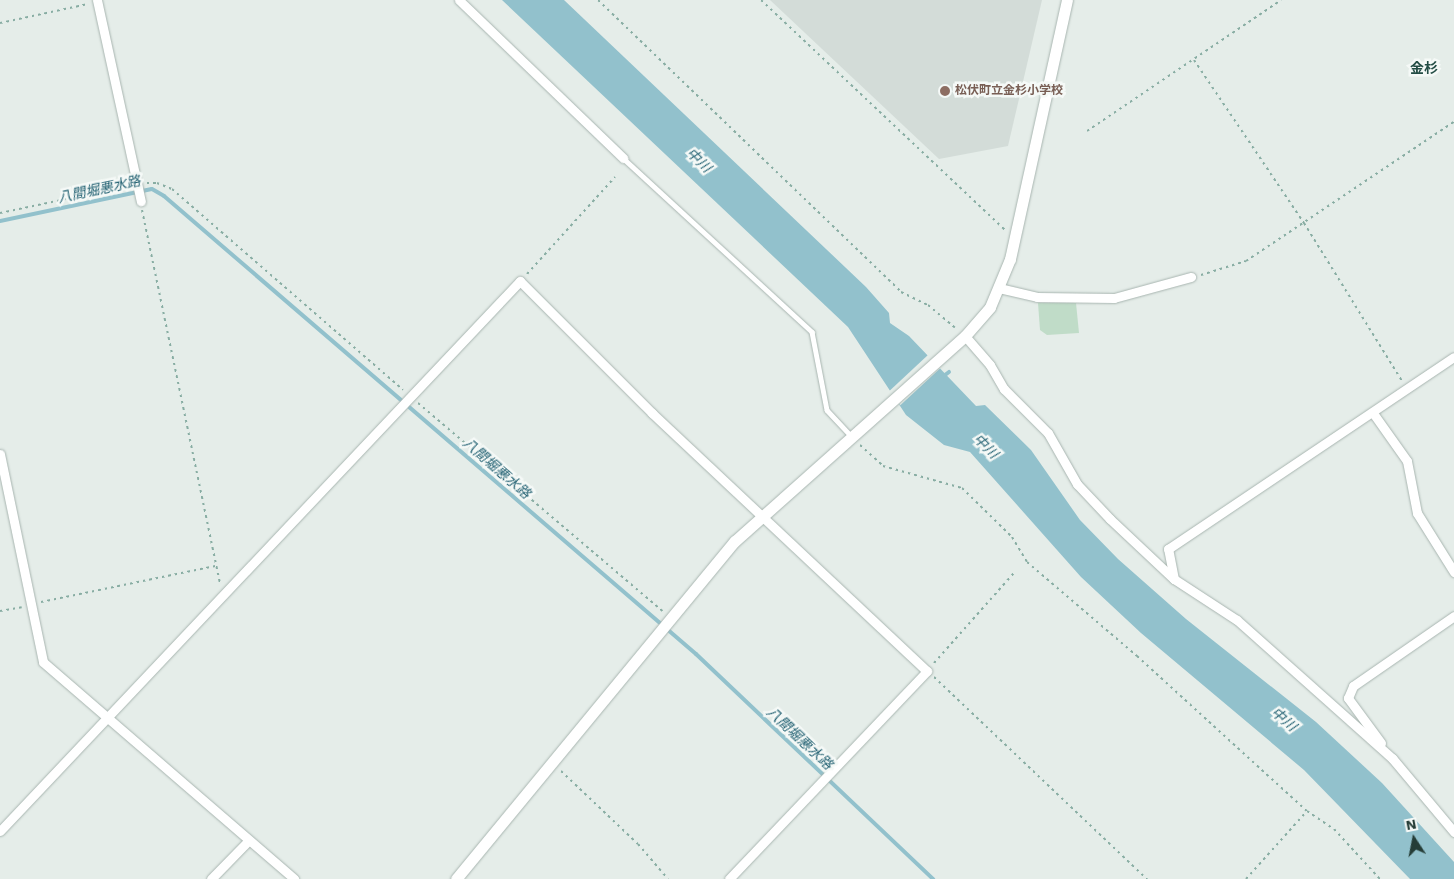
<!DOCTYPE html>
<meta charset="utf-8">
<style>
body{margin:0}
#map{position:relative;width:1454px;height:879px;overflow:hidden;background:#e5ede9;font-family:"Work Sans","Noto Sans JP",sans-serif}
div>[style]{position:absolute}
.built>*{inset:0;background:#d3dcd8}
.green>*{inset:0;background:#c0dcc8}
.water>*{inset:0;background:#92c1cc}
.pier>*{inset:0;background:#e5ede9;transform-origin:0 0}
.stream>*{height:4px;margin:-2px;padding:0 2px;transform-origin:2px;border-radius:2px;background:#92c1cc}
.path>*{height:2px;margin-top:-1px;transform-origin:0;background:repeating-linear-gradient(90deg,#88ada3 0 2.5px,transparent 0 6.5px)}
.roads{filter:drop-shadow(0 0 1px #a8b5b0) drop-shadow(0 0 1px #a8b5b0)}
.service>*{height:4.5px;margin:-2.25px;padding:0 2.25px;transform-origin:2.25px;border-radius:2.25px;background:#fff}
.minor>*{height:9px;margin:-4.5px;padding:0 4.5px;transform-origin:4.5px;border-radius:4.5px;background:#fff}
.tertiary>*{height:11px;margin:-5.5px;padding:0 5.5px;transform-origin:5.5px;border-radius:5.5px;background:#fff}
.dots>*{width:14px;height:14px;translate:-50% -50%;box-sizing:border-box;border:2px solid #f5f9f7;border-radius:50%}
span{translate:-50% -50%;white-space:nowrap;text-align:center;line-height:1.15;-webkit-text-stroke:5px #f5f9f7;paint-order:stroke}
.education-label{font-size:12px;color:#785e54;font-weight:700}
.left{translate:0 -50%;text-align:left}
.neighbourhood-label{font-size:14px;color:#234d45;font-weight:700}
.water-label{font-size:14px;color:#256374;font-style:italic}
.north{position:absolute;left:1389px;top:814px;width:50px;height:50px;-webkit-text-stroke:4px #f5f9f7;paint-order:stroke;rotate:349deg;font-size:14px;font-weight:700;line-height:20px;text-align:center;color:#253d37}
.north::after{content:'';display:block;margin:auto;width:18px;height:22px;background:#253d37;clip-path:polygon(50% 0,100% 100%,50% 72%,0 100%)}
</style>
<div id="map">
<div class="built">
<i style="clip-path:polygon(770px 0,1042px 0,1008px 146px,939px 159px)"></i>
</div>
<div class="green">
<i style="clip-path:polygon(1038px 303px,1076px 303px,1079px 333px,1047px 335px,1040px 330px)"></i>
</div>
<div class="water">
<i style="clip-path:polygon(502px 0,564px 0,866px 287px,889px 313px,890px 323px,909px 336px,976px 406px,985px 405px,1031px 450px,1080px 520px,1118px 559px,1186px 619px,1316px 722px,1382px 783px,1454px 862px,1454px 879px,1410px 879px,1304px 770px,1141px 633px,1081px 577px,970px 452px,944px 445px,906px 415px,848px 327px)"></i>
</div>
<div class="pier">
<i style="left:929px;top:354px;width:18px;height:56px;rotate:47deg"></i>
</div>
<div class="stream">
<i style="left:0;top:221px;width:155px;rotate:-11.9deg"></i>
<i style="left:152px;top:189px;width:14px;rotate:30deg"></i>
<i style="left:164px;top:196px;width:702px;rotate:40.73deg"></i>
<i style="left:696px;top:654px;width:327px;rotate:43.5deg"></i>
<i style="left:941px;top:378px;width:10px;rotate:-37deg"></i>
</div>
<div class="path">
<i style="left:598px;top:0;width:421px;rotate:43.9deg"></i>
<i style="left:901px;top:292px;width:30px;rotate:26deg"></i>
<i style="left:928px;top:305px;width:35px;rotate:40deg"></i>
<i style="left:761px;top:0;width:335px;rotate:43.3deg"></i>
<i style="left:0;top:23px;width:90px;rotate:-12.2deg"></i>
<i style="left:1194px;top:60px;width:197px;rotate:56deg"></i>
<i style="left:1304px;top:223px;width:186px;rotate:58.2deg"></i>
<i style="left:1087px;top:131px;width:234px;rotate:-34deg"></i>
<i style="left:147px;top:183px;width:10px"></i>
<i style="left:157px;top:183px;width:16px;rotate:22deg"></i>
<i style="left:172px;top:189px;width:306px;rotate:41deg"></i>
<i style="left:142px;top:210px;width:380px;rotate:78.2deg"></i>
<i style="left:0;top:213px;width:130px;rotate:-12deg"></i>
<i style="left:527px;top:274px;width:131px;rotate:-47.8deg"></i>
<i style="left:1201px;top:275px;width:47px;rotate:-17.3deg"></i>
<i style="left:1246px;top:261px;width:250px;rotate:-33.8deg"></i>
<i style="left:418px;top:403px;width:321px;rotate:40.4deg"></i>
<i style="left:860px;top:445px;width:31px;rotate:42deg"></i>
<i style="left:883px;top:466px;width:82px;rotate:15.6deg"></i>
<i style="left:962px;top:488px;width:70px;rotate:44.4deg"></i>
<i style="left:1012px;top:537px;width:29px;rotate:59deg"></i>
<i style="left:1027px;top:562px;width:145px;rotate:40.5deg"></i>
<i style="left:1137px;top:656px;width:230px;rotate:42.4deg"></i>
<i style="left:1307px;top:811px;width:32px;rotate:34deg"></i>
<i style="left:1334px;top:829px;width:68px;rotate:47.4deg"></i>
<i style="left:41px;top:602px;width:178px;rotate:-11.7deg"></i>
<i style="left:0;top:611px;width:22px;rotate:-10deg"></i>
<i style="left:934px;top:663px;width:120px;rotate:-48.4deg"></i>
<i style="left:934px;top:677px;width:294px;rotate:43.5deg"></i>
<i style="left:561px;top:771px;width:106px;rotate:43.5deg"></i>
<i style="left:638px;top:844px;width:46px;rotate:49.4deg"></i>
<i style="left:1246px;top:879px;width:91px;rotate:-48.1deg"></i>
</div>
<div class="roads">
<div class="service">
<i style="left:623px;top:158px;width:257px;rotate:42.6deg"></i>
<i style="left:812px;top:332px;width:79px;rotate:79.1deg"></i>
<i style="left:827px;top:410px;width:35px;rotate:47deg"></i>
</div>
<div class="minor">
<i style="left:97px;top:0;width:206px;rotate:77.7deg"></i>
<i style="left:459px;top:0;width:228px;rotate:43.9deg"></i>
<i style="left:999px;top:288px;width:39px;rotate:13deg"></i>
<i style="left:1037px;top:297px;width:77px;rotate:0.7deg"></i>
<i style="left:1114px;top:298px;width:80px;rotate:-15.3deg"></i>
<i style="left:965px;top:336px;width:38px;rotate:49deg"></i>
<i style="left:990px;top:365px;width:28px;rotate:60deg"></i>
<i style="left:1004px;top:389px;width:62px;rotate:45deg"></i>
<i style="left:1048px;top:433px;width:59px;rotate:60.4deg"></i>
<i style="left:1077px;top:484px;width:48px;rotate:46.7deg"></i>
<i style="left:1110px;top:519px;width:88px;rotate:43.2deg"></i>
<i style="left:1174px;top:579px;width:75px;rotate:33.1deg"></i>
<i style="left:1237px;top:620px;width:208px;rotate:41.7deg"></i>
<i style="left:1392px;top:758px;width:97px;rotate:50deg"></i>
<i style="left:1373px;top:413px;width:59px;rotate:54.7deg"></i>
<i style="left:1407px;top:461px;width:53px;rotate:79.1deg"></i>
<i style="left:1417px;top:513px;width:70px;rotate:57.9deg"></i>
<i style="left:0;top:454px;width:212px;rotate:78.3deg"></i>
<i style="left:43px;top:662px;width:332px;rotate:40.8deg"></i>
<i style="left:1174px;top:579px;width:31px;rotate:-101deg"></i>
<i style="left:1168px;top:549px;width:344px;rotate:-33.9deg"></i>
<i style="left:1381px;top:743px;width:56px;rotate:-126.3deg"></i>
<i style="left:1348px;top:698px;width:13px;rotate:-67deg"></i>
<i style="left:1353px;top:686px;width:123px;rotate:-34.7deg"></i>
<i style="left:0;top:831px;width:757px;rotate:-46.61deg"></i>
<i style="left:520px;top:281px;width:187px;rotate:45deg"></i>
<i style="left:652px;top:413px;width:377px;rotate:43.2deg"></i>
<i style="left:927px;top:671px;width:287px;rotate:133.6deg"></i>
<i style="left:211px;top:879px;width:54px;rotate:-45.7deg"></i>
</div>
<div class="tertiary">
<i style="left:456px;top:879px;width:438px;rotate:-50.5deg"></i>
<i style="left:735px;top:541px;width:308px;rotate:-41.7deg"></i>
<i style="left:965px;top:336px;width:38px;rotate:-49deg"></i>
<i style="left:990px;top:307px;width:52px;rotate:-67.4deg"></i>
<i style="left:1010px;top:259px;width:265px;rotate:-77.6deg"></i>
</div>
</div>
<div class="dots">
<i style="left:945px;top:91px;background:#8d6e63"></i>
</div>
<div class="education-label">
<span class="left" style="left:955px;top:91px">松伏町立金杉小学校</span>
</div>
<div class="neighbourhood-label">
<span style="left:1424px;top:68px">金杉</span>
</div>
<div class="water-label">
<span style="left:699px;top:160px;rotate:44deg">中川</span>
<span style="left:99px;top:189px;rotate:-12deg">八間堀悪水路</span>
<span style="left:986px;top:446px;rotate:45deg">中川</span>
<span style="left:497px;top:468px;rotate:41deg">八間堀悪水路</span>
<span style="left:1284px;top:719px;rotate:41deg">中川</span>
<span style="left:800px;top:738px;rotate:43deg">八間堀悪水路</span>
</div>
<div class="north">N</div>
</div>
